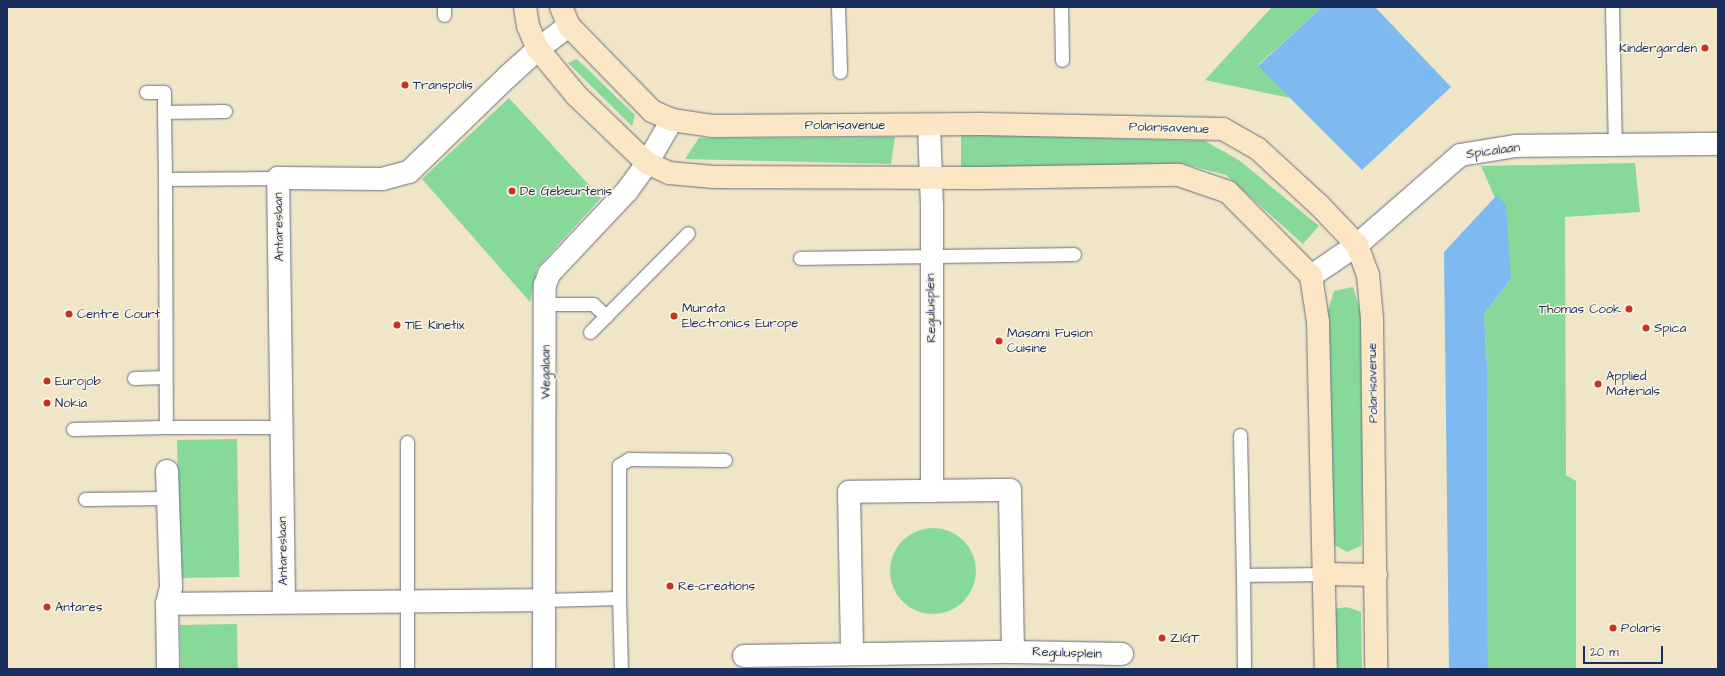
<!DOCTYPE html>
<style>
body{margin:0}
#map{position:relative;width:1725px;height:676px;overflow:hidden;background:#f0e5c7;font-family:"Architects Daughter",sans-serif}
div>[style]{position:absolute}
.green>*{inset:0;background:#87d99a;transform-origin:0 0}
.round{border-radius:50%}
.water>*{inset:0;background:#7ebaf0}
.roads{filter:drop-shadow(0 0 1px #666f83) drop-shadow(0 0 1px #666f83)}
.lane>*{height:13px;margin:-6.5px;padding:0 6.5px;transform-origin:6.5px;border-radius:6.5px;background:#fff}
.street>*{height:22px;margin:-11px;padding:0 11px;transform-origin:11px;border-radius:11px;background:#fff}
.secondary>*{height:22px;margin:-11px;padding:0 11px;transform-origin:11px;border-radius:11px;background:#fbe6c4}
.dots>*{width:11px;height:11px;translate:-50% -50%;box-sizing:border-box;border:2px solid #fcf5e5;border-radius:50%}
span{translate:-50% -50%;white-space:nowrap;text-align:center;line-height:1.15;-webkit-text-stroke:3px #fcf5e5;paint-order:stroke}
.poi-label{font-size:13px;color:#1b2f5e}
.right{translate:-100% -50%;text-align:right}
.left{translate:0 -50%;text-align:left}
.street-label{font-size:13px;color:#1b2f5e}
.frame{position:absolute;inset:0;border:8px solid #1b2f5e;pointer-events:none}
.scale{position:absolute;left:1583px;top:646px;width:80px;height:18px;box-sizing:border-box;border:2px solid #1b2f5e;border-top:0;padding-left:5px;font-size:12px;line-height:14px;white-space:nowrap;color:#1b2f5e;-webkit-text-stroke:3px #fcf5e5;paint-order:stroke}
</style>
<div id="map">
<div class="green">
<i style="clip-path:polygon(1272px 7px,1322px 7px,1258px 65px,1290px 98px,1205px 80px)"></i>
<i style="clip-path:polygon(577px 59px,635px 115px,632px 126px,568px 63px)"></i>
<i style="clip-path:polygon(509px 98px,601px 198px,537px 268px,530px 302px,422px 179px)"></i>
<i style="clip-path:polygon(961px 134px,1205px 141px,1240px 161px,1319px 226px,1303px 244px,1226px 175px,1184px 164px,961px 168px)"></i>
<i style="clip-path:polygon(895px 137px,891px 164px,685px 159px,699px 138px)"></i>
<i style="clip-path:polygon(1635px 163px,1640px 212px,1565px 217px,1566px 475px,1576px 481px,1576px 669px,1488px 669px,1487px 367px,1484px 314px,1511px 279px,1497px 196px,1495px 198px,1481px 166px)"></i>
<i style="clip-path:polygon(1353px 287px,1365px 327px,1361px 546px,1347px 552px,1333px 544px,1328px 310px,1334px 291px)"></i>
<i style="left:237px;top:439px;width:138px;height:60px;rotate:89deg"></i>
<i class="round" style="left:890px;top:528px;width:86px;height:86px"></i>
<i style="clip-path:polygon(1347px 607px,1361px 612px,1362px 669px,1333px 669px,1333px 609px)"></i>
<i style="left:237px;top:624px;width:45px;height:57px;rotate:89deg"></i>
</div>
<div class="water">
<i style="clip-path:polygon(1322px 7px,1375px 7px,1451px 87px,1362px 170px,1258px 66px)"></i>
<i style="clip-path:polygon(1497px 195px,1506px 205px,1511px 279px,1484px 314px,1487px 367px,1488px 669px,1449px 669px,1444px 252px)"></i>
</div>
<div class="roads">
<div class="lane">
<i style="left:444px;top:7px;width:8px;rotate:90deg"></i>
<i style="left:838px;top:7px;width:65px;rotate:88.2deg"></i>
<i style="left:1061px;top:7px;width:53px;rotate:88.9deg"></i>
<i style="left:1612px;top:7px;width:138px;rotate:88.8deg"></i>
<i style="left:146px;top:92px;width:18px"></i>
<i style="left:164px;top:92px;width:20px;rotate:90deg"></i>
<i style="left:225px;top:111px;width:61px;rotate:179.1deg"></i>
<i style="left:164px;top:112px;width:67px;rotate:89.1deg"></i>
<i style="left:165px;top:179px;width:113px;rotate:-0.5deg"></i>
<i style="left:165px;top:179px;width:248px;rotate:89.8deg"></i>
<i style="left:166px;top:427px;width:115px"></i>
<i style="left:800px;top:258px;width:274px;rotate:-0.8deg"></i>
<i style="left:545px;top:304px;width:48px"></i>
<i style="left:593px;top:304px;width:18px;rotate:43deg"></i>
<i style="left:590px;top:332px;width:139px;rotate:-45.3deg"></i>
<i style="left:134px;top:378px;width:31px;rotate:-2deg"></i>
<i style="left:73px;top:429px;width:93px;rotate:-1.2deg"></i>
<i style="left:1240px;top:435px;width:140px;rotate:88.8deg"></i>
<i style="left:407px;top:442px;width:227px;rotate:90deg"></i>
<i style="left:85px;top:499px;width:83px;rotate:-0.7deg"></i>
<i style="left:619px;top:598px;width:133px;rotate:-90deg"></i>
<i style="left:619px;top:465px;width:12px;rotate:-31deg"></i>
<i style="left:629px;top:459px;width:96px;rotate:0.6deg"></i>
<i style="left:544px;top:600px;width:75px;rotate:-1.5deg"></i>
<i style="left:619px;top:598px;width:71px;rotate:88.4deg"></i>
<i style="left:1244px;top:669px;width:94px;rotate:-90.6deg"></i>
<i style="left:1243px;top:575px;width:80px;rotate:-0.7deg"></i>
</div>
<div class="street">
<i style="left:929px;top:125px;width:82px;rotate:87.9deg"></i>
<i style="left:932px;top:207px;width:284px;rotate:90deg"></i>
<i style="left:1311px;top:276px;width:55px;rotate:-34deg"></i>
<i style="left:1357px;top:245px;width:137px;rotate:-41.1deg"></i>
<i style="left:1460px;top:155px;width:57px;rotate:-9.1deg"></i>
<i style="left:1516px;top:146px;width:202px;rotate:-0.6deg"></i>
<i style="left:167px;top:471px;width:116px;rotate:88deg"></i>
<i style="left:171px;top:587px;width:17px;rotate:103deg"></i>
<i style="left:167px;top:604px;width:65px;rotate:89.1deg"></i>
<i style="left:284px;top:601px;width:423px;rotate:-90.8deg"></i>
<i style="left:278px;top:178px;width:104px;rotate:0.6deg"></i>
<i style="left:382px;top:179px;width:28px;rotate:-15deg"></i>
<i style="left:409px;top:172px;width:136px;rotate:-44.1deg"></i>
<i style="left:507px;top:77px;width:42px;rotate:-42.1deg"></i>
<i style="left:538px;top:49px;width:39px;rotate:-37deg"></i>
<i style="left:167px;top:604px;width:377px;rotate:-0.6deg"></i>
<i style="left:1013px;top:652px;width:109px;rotate:1.1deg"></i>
<i style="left:744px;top:656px;width:269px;rotate:-0.9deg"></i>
<i style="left:1013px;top:652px;width:162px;rotate:-91.1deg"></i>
<i style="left:1010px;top:490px;width:161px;rotate:179.3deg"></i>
<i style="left:849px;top:492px;width:162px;rotate:88.9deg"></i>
<i style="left:544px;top:669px;width:384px;rotate:-89.9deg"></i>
<i style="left:545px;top:285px;width:12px;rotate:-70deg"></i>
<i style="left:549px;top:274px;width:114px;rotate:-46.8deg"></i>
<i style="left:627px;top:191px;width:34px;rotate:-54deg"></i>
<i style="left:647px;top:163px;width:50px;rotate:-59.8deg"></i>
</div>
<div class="secondary">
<i style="left:525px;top:7px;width:19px;rotate:81deg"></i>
<i style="left:528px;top:26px;width:25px;rotate:67deg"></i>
<i style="left:538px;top:49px;width:60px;rotate:50.4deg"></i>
<i style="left:576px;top:95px;width:98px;rotate:43.8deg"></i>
<i style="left:647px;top:163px;width:24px;rotate:24deg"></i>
<i style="left:669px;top:173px;width:45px;rotate:5.1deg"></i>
<i style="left:714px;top:177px;width:265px;rotate:0.2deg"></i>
<i style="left:979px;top:178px;width:200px;rotate:-0.9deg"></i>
<i style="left:1179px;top:175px;width:52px;rotate:19.1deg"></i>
<i style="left:1228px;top:192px;width:118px;rotate:45.3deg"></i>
<i style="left:1311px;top:276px;width:47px;rotate:81.3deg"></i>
<i style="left:1318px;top:322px;width:347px;rotate:88.7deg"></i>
<i style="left:561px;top:7px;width:21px;rotate:67deg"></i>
<i style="left:569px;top:26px;width:119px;rotate:45.7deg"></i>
<i style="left:652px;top:111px;width:22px;rotate:24deg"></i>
<i style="left:672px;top:120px;width:40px;rotate:8.5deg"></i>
<i style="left:712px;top:126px;width:269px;rotate:-0.4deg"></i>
<i style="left:981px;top:124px;width:242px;rotate:1.2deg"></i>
<i style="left:1223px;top:129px;width:40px;rotate:29.7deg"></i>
<i style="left:1258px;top:149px;width:84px;rotate:42.6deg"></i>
<i style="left:1320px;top:206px;width:54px;rotate:46.5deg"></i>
<i style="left:1357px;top:245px;width:32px;rotate:70deg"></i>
<i style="left:1368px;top:275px;width:44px;rotate:84.8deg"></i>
<i style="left:1372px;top:319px;width:350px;rotate:89.3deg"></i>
<i style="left:1323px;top:574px;width:53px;rotate:1.1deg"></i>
</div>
</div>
<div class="dots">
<i style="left:1705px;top:48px;background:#c8321e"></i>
<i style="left:405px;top:85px;background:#c8321e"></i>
<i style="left:512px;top:191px;background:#c8321e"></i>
<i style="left:1629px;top:309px;background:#c8321e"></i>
<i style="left:69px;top:314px;background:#c8321e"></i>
<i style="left:674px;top:316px;background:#c8321e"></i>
<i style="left:397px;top:325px;background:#c8321e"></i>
<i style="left:1646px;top:328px;background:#c8321e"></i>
<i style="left:999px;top:341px;background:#c8321e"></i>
<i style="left:47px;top:381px;background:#c8321e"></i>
<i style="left:1598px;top:384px;background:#c8321e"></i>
<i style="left:47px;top:403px;background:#c8321e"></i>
<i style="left:670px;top:586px;background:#c8321e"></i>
<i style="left:47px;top:607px;background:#c8321e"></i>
<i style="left:1613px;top:628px;background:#c8321e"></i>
<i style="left:1162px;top:638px;background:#c8321e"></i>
</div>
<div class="poi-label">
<span class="right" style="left:1697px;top:48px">Kindergarden</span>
<span class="left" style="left:413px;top:85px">Transpolis</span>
<span class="left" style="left:520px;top:191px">De Gebeurtenis</span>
<span class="left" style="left:682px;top:316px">Murata<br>Electronics Europe</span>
<span class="right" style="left:1621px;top:309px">Thomas Cook</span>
<span class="left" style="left:77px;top:314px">Centre Court</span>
<span class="left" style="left:405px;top:325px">TIE Kinetix</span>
<span class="left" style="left:1654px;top:328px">Spica</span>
<span class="left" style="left:1007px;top:341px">Masami Fusion<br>Cuisine</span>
<span class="left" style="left:1606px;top:384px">Applied<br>Materials</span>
<span class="left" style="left:55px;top:381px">Eurojob</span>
<span class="left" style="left:55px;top:403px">Nokia</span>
<span class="left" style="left:678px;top:586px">Re-creations</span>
<span class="left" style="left:55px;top:607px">Antares</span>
<span class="left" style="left:1621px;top:628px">Polaris</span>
<span class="left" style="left:1170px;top:638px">ZIGT</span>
</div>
<div class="street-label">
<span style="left:845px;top:125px">Polarisavenue</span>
<span style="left:1169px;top:128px;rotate:2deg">Polarisavenue</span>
<span style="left:1493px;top:151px;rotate:-8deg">Spicalaan</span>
<span style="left:279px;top:227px;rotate:-91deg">Antareslaan</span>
<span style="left:931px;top:308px;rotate:-91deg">Regulusplein</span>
<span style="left:546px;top:372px;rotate:-90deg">Wegalaan</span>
<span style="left:1373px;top:383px;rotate:-91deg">Polarisavenue</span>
<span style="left:283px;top:551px;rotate:-91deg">Antareslaan</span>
<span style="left:1067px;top:653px;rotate:2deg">Regulusplein</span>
</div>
<div class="frame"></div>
<div class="scale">20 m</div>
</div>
